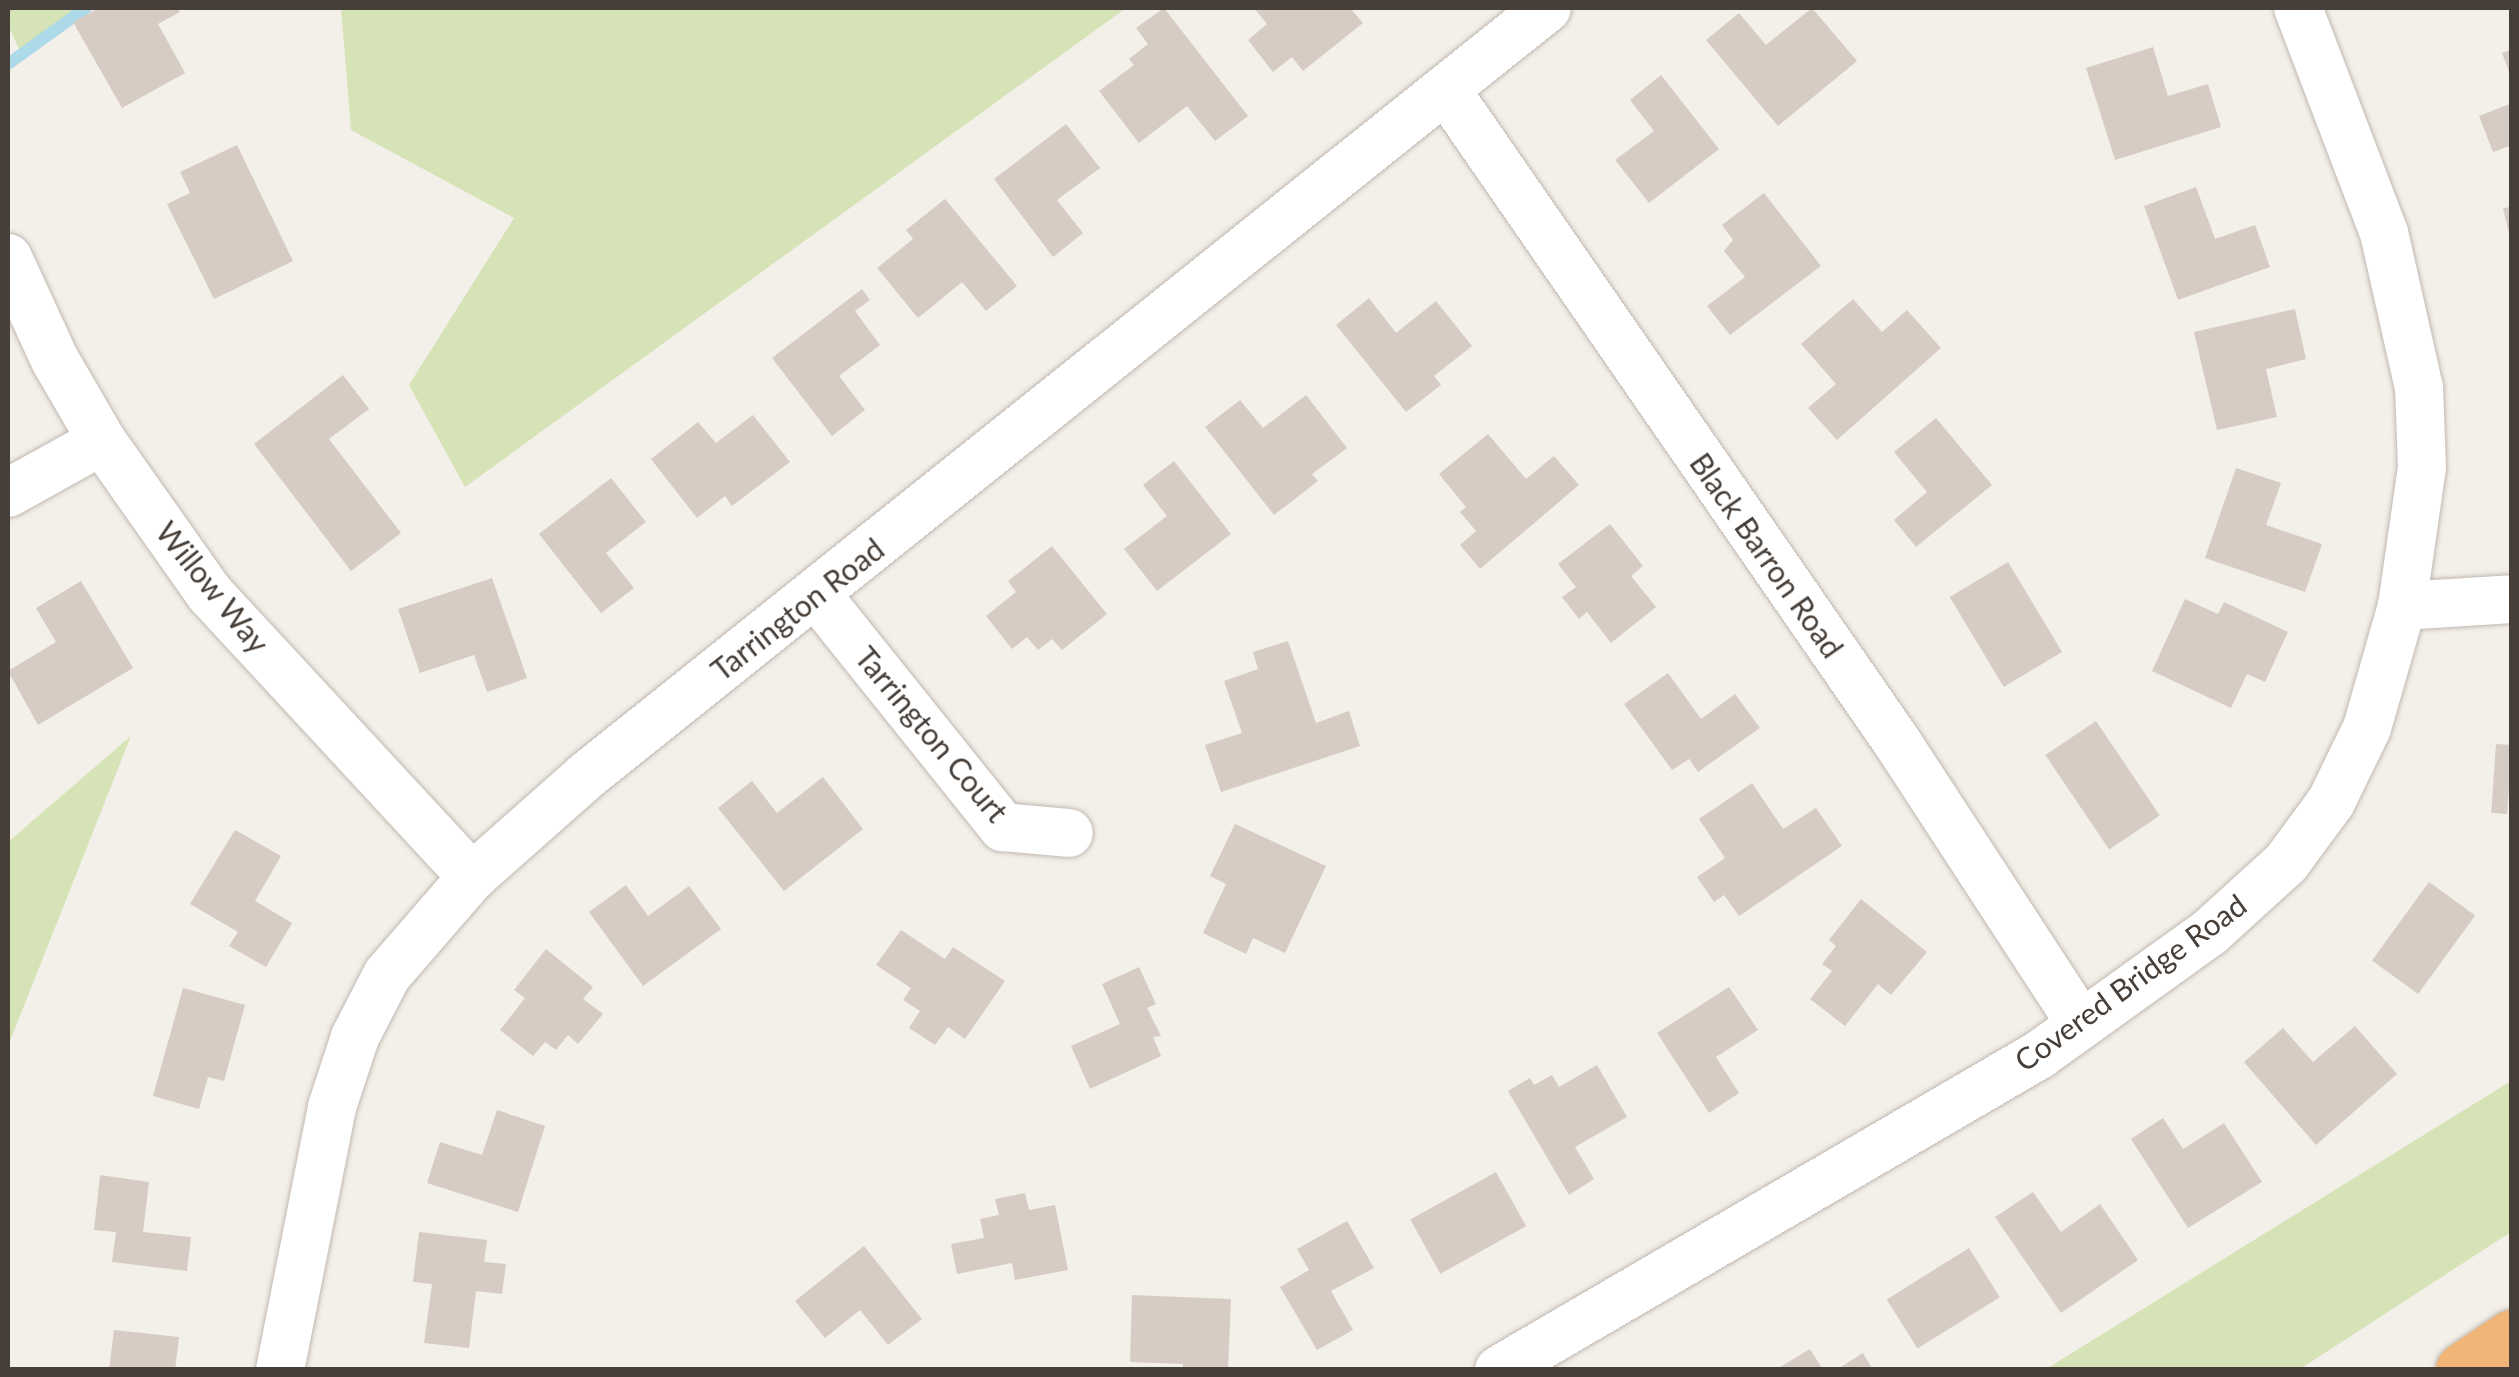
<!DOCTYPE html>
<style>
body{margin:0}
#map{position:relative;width:2519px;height:1377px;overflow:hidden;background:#f3efe9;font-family:Lato,sans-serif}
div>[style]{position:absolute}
.green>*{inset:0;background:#d6e3b6}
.stream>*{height:12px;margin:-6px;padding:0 6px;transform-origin:6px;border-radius:6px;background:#acdae9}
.building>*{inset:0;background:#d6ccc3;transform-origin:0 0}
.roads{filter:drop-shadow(0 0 2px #c1b8b0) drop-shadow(0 0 2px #c1b8b0)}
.street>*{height:48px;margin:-24px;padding:0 24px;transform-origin:24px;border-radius:24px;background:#fff}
.highway>*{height:55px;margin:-27.5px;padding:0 27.5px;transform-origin:27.5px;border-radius:27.5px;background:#f0b577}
span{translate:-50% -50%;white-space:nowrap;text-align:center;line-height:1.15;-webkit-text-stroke:8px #fff;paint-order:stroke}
.street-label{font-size:30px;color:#463e38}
.frame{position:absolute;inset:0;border:10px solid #463e38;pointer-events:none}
</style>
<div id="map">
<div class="green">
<i style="clip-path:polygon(8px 8px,90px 8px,21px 53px,8px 25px)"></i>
<i style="clip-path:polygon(341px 8px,1126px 8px,465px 487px,409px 385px,514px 218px,351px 130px)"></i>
<i style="clip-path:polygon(131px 736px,8px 1046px,8px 842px)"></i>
<i style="clip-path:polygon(2511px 1081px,2511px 1232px,2300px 1369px,2046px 1369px)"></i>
</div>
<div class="stream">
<i style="left:8px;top:64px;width:96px;rotate:-35.7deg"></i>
</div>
<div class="building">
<i style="clip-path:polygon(99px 8px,178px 8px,180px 12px,158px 24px,185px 73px,122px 108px,73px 22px)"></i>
<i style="clip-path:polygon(1164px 8px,1248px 116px,1215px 141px,1187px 106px,1139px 143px,1099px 91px,1134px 65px,1129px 59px,1148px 44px,1136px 28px)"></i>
<i style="clip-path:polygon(1254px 8px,1350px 8px,1363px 23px,1303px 71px,1292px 57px,1273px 72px,1248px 40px,1267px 24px)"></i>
<i style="clip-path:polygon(1812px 8px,1857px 61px,1778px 126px,1706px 40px,1739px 13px,1766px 45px)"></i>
<i style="clip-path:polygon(2153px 47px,2168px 96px,2208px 84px,2221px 127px,2115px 160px,2086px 68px)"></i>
<i style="clip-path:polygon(2512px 49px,2512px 77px,2511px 77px,2502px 53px)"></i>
<i style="clip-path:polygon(1661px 75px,1719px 149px,1649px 203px,1615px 160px,1654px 131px,1630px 100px)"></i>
<i style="clip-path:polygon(2512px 103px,2512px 145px,2493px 152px,2479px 116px)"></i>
<i style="clip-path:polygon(1066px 124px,1100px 168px,1057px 200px,1083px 233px,1053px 257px,994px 179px)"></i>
<i style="clip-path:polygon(237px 145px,293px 261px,214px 299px,167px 204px,190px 193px,180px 172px)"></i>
<i style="clip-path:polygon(2196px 187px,2215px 239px,2255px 225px,2270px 267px,2178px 300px,2144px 206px)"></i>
<i style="clip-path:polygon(1764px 193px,1821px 266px,1730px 335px,1707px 306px,1745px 277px,1724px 251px,1733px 240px,1722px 225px)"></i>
<i style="clip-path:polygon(945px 199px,1017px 286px,986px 311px,962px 282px,918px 318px,877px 268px,913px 239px,906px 230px)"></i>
<i style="clip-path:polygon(2512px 207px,2512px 238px,2510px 238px,2503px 208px)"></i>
<i style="clip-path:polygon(862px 289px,870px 300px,855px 311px,880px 345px,839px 376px,865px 410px,832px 436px,772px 358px)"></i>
<i style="clip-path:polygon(1369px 298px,1396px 333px,1436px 301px,1472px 346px,1434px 376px,1441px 385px,1406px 412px,1336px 325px)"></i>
<i style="clip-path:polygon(1853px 299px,1882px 332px,1907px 310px,1941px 348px,1837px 440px,1808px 408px,1836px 384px,1801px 344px)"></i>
<i style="clip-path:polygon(2295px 309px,2306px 359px,2266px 369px,2277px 417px,2217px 430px,2194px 332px)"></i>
<i style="clip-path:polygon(343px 375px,369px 409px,329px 439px,401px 533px,351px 571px,254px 444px)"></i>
<i style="clip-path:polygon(1306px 395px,1347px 448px,1312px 474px,1318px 481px,1274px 515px,1205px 427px,1240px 400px,1263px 428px)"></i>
<i style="clip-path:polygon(753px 415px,790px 462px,732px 506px,725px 496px,697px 518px,651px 459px,698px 422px,716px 443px)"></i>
<i style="clip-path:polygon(1936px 418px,1992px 485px,1916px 547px,1894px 520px,1927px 492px,1894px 452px)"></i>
<i style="clip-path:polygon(1488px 434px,1526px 479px,1554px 456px,1579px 485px,1480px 569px,1460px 545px,1476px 531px,1460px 512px,1466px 507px,1439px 474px)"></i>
<i style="clip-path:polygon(1174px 461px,1231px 534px,1157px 591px,1124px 549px,1167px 516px,1143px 485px)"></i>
<i style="clip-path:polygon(2236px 468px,2281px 483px,2266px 525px,2322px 544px,2305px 592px,2205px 558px)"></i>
<i style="clip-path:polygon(611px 478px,646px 522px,606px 553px,634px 588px,601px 613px,539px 534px)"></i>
<i style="clip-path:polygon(1610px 524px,1643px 566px,1631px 576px,1656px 607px,1611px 643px,1587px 612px,1579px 619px,1562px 597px,1576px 587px,1558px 564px)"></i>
<i style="clip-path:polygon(1052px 546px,1107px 614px,1062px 650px,1052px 639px,1038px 650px,1027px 637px,1012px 649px,986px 616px,1016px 592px,1008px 581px)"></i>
<i style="left:2008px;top:562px;width:105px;height:68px;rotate:59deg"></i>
<i style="clip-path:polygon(492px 578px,527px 678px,487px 692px,474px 655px,420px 673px,398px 609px)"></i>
<i style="clip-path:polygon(81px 581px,133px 668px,38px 725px,8px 671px,56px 642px,36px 608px)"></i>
<i style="clip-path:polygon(2185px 599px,2218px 614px,2224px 602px,2288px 632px,2265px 682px,2247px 674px,2231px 708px,2152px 671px)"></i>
<i style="clip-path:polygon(1288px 641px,1316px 723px,1349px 711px,1360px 746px,1221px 792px,1205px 745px,1242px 733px,1224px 681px,1258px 669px,1253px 652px)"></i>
<i style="clip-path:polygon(1668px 673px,1701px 719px,1735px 694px,1760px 728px,1698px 772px,1689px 759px,1672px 770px,1624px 704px)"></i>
<i style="left:2096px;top:721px;width:114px;height:61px;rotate:56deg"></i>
<i style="left:2496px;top:744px;width:16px;height:69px;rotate:4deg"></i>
<i style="clip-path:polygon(823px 777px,863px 829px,784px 891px,718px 808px,752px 781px,777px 813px)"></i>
<i style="clip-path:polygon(1752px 783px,1783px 829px,1816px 808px,1842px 846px,1739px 916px,1724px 895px,1714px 902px,1697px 877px,1725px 858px,1699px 819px)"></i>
<i style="clip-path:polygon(1235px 824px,1326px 866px,1285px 953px,1253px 938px,1246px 954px,1203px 933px,1226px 884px,1210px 876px)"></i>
<i style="clip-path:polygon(235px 830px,281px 856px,255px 901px,292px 923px,266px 967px,229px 946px,238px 932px,190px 904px)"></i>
<i style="left:2429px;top:882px;width:57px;height:97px;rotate:36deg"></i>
<i style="clip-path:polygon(626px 885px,648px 916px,689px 886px,721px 929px,643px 986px,589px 912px)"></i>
<i style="clip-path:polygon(1861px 899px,1927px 952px,1891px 995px,1878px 984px,1845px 1026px,1810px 999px,1832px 971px,1822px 964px,1836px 946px,1829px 940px)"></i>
<i style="clip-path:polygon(901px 930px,945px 959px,953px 947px,1005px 981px,965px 1039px,948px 1027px,935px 1045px,909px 1028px,920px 1011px,903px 1000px,911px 988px,876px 965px)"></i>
<i style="clip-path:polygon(546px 949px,593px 987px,583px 999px,603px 1014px,578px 1044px,568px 1035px,556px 1050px,545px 1042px,533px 1056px,500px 1030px,525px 998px,514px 990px)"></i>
<i style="clip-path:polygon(1139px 967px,1156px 1004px,1147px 1008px,1161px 1036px,1153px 1037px,1161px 1056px,1090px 1089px,1071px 1046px,1120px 1024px,1102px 984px)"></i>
<i style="clip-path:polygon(1729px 987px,1758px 1030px,1716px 1057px,1739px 1093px,1709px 1113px,1657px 1033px)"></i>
<i style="clip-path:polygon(183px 988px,245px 1005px,224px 1081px,208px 1077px,199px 1109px,153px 1096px)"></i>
<i style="clip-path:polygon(2355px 1026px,2397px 1074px,2316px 1145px,2244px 1062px,2283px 1028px,2313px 1062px)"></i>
<i style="clip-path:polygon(1597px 1065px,1627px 1117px,1575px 1147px,1594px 1179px,1569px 1195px,1508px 1091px,1530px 1078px,1534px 1085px,1552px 1075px,1559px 1087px)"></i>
<i style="clip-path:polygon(497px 1110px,545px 1126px,518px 1212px,427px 1183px,440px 1142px,482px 1155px)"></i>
<i style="clip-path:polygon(2163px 1118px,2183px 1149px,2224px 1123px,2262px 1182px,2188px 1228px,2131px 1139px)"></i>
<i style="left:1496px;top:1172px;width:62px;height:98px;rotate:61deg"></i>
<i style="clip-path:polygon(100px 1175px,149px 1182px,143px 1232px,191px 1237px,187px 1271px,112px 1262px,116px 1232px,94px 1230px)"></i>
<i style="clip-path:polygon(2033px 1192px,2061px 1232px,2100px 1204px,2138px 1260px,2061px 1313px,1995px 1217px)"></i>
<i style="clip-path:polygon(1025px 1193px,1029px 1210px,1055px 1205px,1068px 1270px,1015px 1280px,1012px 1263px,957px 1274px,951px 1244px,984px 1238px,980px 1219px,999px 1215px,995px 1199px)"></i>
<i style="clip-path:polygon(1347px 1221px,1374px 1268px,1331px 1291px,1353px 1330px,1317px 1350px,1280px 1287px,1309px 1270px,1297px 1249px)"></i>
<i style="clip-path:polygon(419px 1232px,487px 1240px,484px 1262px,506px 1264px,502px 1294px,476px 1291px,469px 1348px,424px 1343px,432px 1284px,413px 1282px)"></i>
<i style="clip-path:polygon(864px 1246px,922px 1319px,888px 1345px,860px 1310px,825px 1338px,795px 1301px)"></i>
<i style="left:1969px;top:1248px;width:58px;height:97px;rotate:58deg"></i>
<i style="clip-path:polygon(1132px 1295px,1231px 1299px,1228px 1370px,1183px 1370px,1183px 1364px,1130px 1362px)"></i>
<i style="clip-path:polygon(114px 1330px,179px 1337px,175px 1370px,109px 1370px)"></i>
<i style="clip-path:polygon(1810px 1349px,1823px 1370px,1775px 1370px)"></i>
<i style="clip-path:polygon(1863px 1353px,1873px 1370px,1836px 1370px)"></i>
</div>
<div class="roads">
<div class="street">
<i style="left:1446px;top:90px;width:793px;rotate:55.33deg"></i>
<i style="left:1897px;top:742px;width:337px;rotate:56.9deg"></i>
<i style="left:8px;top:258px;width:112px;rotate:65.3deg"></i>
<i style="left:55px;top:360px;width:94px;rotate:59.9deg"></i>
<i style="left:102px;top:441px;width:187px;rotate:54.8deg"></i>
<i style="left:210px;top:594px;width:386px;rotate:47.2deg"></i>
<i style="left:8px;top:493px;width:107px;rotate:-29deg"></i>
<i style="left:816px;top:594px;width:299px;rotate:51.3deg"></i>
<i style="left:1003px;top:827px;width:66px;rotate:5.2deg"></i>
<i style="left:2402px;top:606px;width:110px;rotate:-3.6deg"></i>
<i style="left:280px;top:1370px;width:268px;rotate:-78.8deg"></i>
<i style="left:332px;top:1107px;width:74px;rotate:-71.8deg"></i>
<i style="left:355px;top:1037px;width:70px;rotate:-62.7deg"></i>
<i style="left:387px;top:975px;width:130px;rotate:-49.1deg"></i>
<i style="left:472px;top:877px;width:152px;rotate:-41.5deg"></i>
<i style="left:586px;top:776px;width:1230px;rotate:-38.63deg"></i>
<i style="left:1499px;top:1370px;width:625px;rotate:-30.26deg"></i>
<i style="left:2039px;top:1055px;width:209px;rotate:-35.7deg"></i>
<i style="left:2209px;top:933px;width:104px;rotate:-42.3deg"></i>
<i style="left:2286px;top:863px;width:76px;rotate:-53.6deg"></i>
<i style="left:2331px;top:802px;width:82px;rotate:-64.1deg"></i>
<i style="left:2367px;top:728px;width:127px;rotate:-74deg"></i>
<i style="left:2402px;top:606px;width:139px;rotate:-81.8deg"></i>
<i style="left:2422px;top:468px;width:80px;rotate:-92.1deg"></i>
<i style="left:2419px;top:388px;width:159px;rotate:-102.7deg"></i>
<i style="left:2384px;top:233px;width:241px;rotate:-110.9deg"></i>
</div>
<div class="highway">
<i style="left:2463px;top:1370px;width:59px;rotate:-34deg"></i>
</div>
</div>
<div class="street-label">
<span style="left:1767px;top:555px;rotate:55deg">Black Barron Road</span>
<span style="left:213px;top:587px;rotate:51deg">Willow Way</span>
<span style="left:797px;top:609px;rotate:-38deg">Tarrington Road</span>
<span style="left:932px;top:734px;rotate:50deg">Tarrington Court</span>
<span style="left:2130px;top:982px;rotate:-36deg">Covered Bridge Road</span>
</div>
<div class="frame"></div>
</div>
